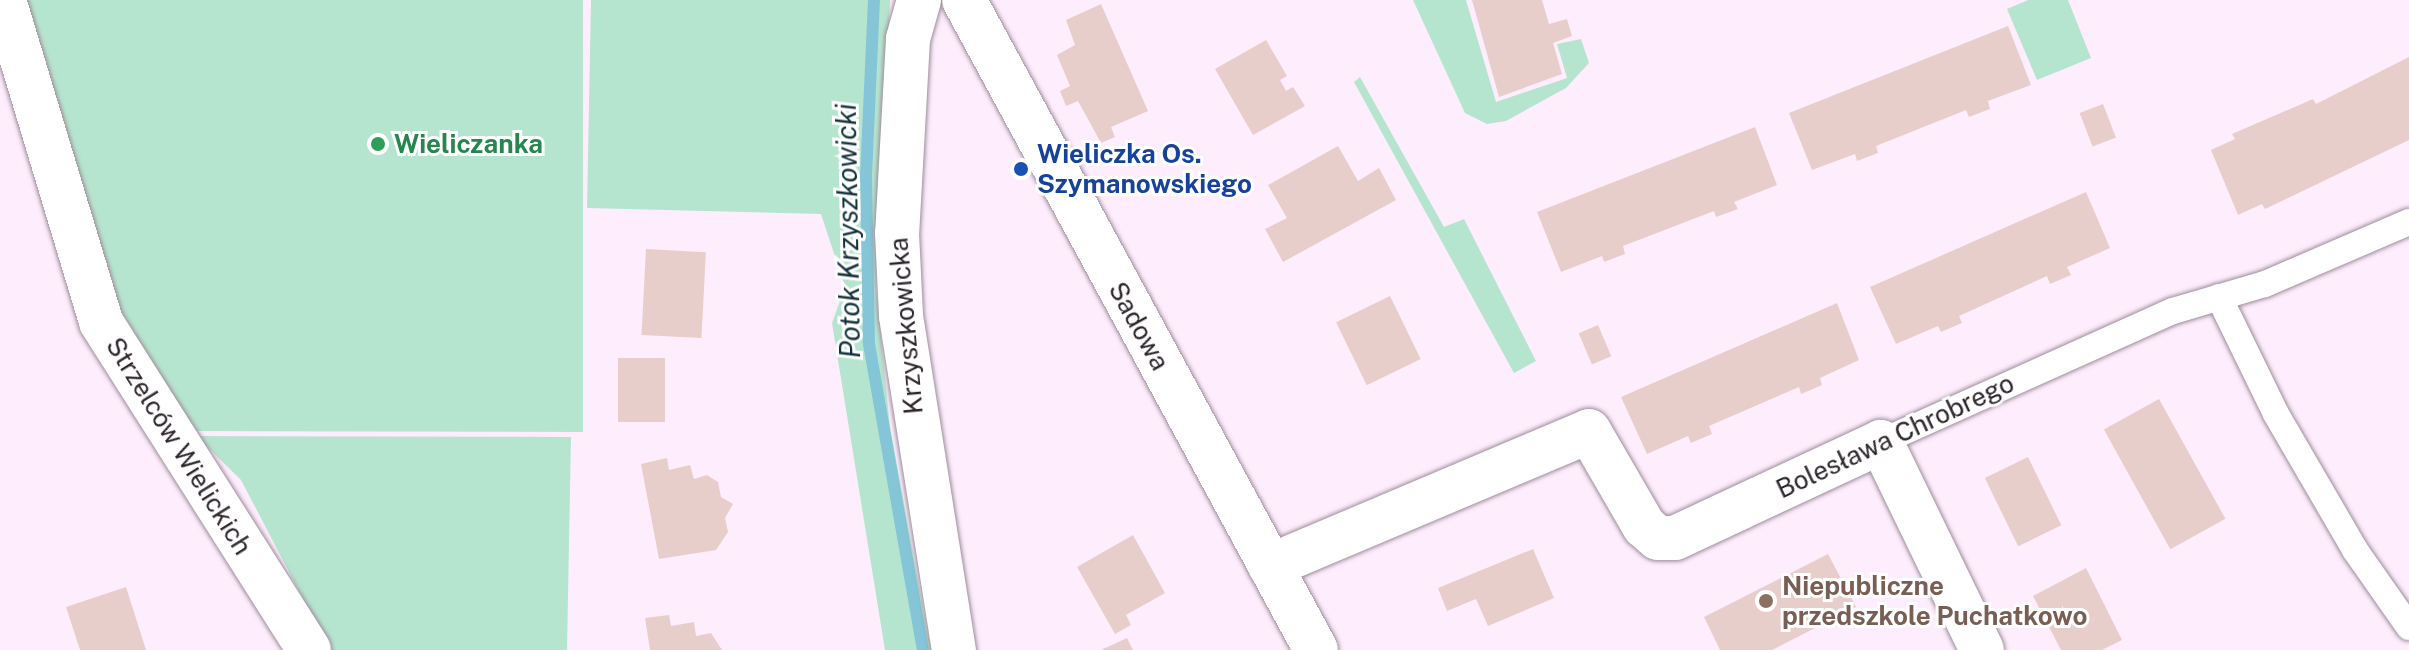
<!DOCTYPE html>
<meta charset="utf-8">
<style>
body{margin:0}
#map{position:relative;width:2409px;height:650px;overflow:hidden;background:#feedfc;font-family:"Public Sans",sans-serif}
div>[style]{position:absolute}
.green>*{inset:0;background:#b6e5cf}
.stream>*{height:12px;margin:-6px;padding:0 6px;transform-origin:6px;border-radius:6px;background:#84c6d7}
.building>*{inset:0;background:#e7ceca;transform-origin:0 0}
.roads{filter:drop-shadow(0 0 2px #9d8d9c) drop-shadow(0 0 2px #9d8d9c)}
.lane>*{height:26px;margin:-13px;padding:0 13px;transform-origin:13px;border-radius:13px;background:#fff}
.street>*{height:44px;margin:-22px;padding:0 22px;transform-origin:22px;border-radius:22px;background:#fff}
.secondary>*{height:44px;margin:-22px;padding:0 22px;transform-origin:22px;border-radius:22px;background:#fff}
.dots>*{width:22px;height:22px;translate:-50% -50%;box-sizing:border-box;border:4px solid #fff;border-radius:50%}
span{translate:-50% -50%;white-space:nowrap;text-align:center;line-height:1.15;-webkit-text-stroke:6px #fff;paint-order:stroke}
.leisure-label{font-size:26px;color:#27864d;font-weight:700}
.left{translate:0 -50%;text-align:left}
.transit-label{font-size:26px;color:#164399;font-weight:700}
.street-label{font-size:26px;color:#2c252b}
.education-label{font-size:26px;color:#785e54;font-weight:700}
.water-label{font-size:28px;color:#12323a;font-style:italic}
</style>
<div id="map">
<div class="green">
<i style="clip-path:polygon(25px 0,583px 0,583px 432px,195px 431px,197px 436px,571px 437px,567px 650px,330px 650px,241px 480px,196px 436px,108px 289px)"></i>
<i style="clip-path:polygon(591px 0,890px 0,876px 288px,890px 427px,931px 650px,885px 650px,832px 323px,845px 287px,821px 214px,587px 208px)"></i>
<i style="clip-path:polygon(1413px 0,1466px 0,1496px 102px,1567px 78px,1557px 44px,1581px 39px,1589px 63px,1566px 88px,1506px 121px,1487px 124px,1465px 113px)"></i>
<i style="clip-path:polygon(2028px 0,2068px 0,2091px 58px,2037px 80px,2007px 9px)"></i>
<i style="clip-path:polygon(1360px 77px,1444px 227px,1464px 219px,1536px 361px,1514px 373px,1354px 82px)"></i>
</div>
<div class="stream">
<i style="left:874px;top:0;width:175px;rotate:92.6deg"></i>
<i style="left:866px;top:175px;width:169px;rotate:89deg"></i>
<i style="left:869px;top:344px;width:311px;rotate:80deg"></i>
</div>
<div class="building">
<i style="clip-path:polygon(1472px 0,1542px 0,1549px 24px,1567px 19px,1572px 36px,1553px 43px,1562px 74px,1499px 97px)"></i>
<i style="clip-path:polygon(1101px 4px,1148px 111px,1111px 127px,1115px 137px,1101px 143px,1078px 101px,1066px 106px,1060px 91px,1070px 86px,1057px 55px,1075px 45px,1066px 20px)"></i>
<i style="clip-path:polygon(2008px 26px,2031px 85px,1988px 101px,1990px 109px,1969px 117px,1966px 110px,1876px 146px,1878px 153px,1857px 161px,1855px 154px,1812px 170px,1789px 113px)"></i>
<i style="clip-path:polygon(1266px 40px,1287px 76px,1280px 80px,1286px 91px,1293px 87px,1305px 106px,1253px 135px,1215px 69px)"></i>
<i style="clip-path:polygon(2409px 57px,2409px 140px,2265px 209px,2262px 204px,2238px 215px,2211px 150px,2235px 139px,2232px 134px,2313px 99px,2316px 104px)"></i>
<i style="left:2103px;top:104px;width:36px;height:25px;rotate:69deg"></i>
<i style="clip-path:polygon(1755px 127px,1777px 185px,1734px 202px,1738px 209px,1716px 217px,1714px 211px,1623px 246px,1625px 254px,1604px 262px,1602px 256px,1561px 272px,1537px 212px)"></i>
<i style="clip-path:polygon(1338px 146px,1358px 181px,1379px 168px,1396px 200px,1283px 262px,1265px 229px,1287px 218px,1268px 185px)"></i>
<i style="clip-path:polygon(2086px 192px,2110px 248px,2067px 267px,2071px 275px,2050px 284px,2047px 276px,1959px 316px,1962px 323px,1941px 332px,1938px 326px,1896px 344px,1870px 287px)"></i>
<i style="left:646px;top:249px;width:60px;height:86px;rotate:3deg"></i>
<i style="left:1390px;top:296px;width:70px;height:60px;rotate:64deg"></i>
<i style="clip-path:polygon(1837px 303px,1859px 360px,1820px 378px,1822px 385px,1801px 394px,1799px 387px,1709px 426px,1712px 434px,1691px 443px,1688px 436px,1647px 454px,1621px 397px)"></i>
<i style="left:1598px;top:325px;width:34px;height:21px;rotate:67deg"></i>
<i style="left:618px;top:358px;width:47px;height:64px"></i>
<i style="left:2159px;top:399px;width:137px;height:63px;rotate:61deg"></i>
<i style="left:2028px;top:457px;width:76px;height:48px;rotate:64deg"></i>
<i style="clip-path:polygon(667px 458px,669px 470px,690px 465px,694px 479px,707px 475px,718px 482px,721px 497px,733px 504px,725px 518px,728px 532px,716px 550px,659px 559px,641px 464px)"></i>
<i style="clip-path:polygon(1133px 535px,1165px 593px,1126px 615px,1131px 625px,1115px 634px,1077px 567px)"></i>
<i style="clip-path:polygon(1533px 549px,1554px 598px,1488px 626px,1476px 599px,1447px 611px,1438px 588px)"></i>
<i style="clip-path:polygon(1828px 554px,1856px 607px,1772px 650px,1720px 650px,1704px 617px)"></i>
<i style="clip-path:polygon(2086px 568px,2122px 640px,2102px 650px,2061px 650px,2033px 596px)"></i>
<i style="clip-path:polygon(126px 587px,146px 650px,80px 650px,66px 607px)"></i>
<i style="clip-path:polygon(669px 615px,671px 626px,694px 622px,696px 636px,711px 633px,722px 650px,650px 650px,645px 618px)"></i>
<i style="clip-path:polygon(1127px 638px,1133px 650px,1101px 650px)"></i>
</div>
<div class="roads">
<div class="lane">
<i style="left:2219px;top:297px;width:130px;rotate:64deg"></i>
<i style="left:2276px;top:414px;width:157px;rotate:59.8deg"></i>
<i style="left:2355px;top:550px;width:94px;rotate:55deg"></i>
<i style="left:1881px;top:442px;width:320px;rotate:-24.2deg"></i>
<i style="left:2173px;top:311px;width:96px;rotate:-16.4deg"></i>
<i style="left:2265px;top:284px;width:157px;rotate:-23.3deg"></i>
</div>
<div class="street">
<i style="left:4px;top:0;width:336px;rotate:73.2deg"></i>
<i style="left:101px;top:322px;width:388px;rotate:57.6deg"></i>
<i style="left:919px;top:0;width:41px;rotate:105.8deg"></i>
<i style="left:908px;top:39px;width:194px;rotate:93.2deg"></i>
<i style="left:897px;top:233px;width:83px;rotate:87.2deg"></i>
<i style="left:901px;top:316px;width:338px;rotate:81deg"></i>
<i style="left:1270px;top:566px;width:346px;rotate:-22.9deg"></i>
<i style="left:1589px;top:431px;width:110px;rotate:59.9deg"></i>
<i style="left:1644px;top:526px;width:18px;rotate:41deg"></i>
<i style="left:1658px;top:538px;width:17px"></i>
<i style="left:1675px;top:538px;width:227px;rotate:-25deg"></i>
<i style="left:1881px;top:442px;width:231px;rotate:64.1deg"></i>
</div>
<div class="secondary">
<i style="left:964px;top:0;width:739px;rotate:61.56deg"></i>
</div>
</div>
<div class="dots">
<i style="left:378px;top:144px;background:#2e9e5b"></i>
<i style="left:1021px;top:169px;background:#1a4fb4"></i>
<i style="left:1766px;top:601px;background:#8d6e63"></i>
</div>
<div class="leisure-label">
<span class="left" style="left:394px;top:144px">Wieliczanka</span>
</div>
<div class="transit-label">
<span class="left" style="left:1037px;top:169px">Wieliczka Os.<br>Szymanowskiego</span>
</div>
<div class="street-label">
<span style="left:906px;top:326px;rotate:-95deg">Krzyszkowicka</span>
<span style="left:1139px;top:326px;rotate:61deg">Sadowa</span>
<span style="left:1895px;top:436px;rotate:-25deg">Bolesława Chrobrego</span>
<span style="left:179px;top:446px;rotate:58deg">Strzelców Wielickich</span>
</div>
<div class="education-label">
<span class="left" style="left:1782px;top:601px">Niepubliczne<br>przedszkole Puchatkowo</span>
</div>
<div class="water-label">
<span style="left:848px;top:231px;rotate:-91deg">Potok Krzyszkowicki</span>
</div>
</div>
